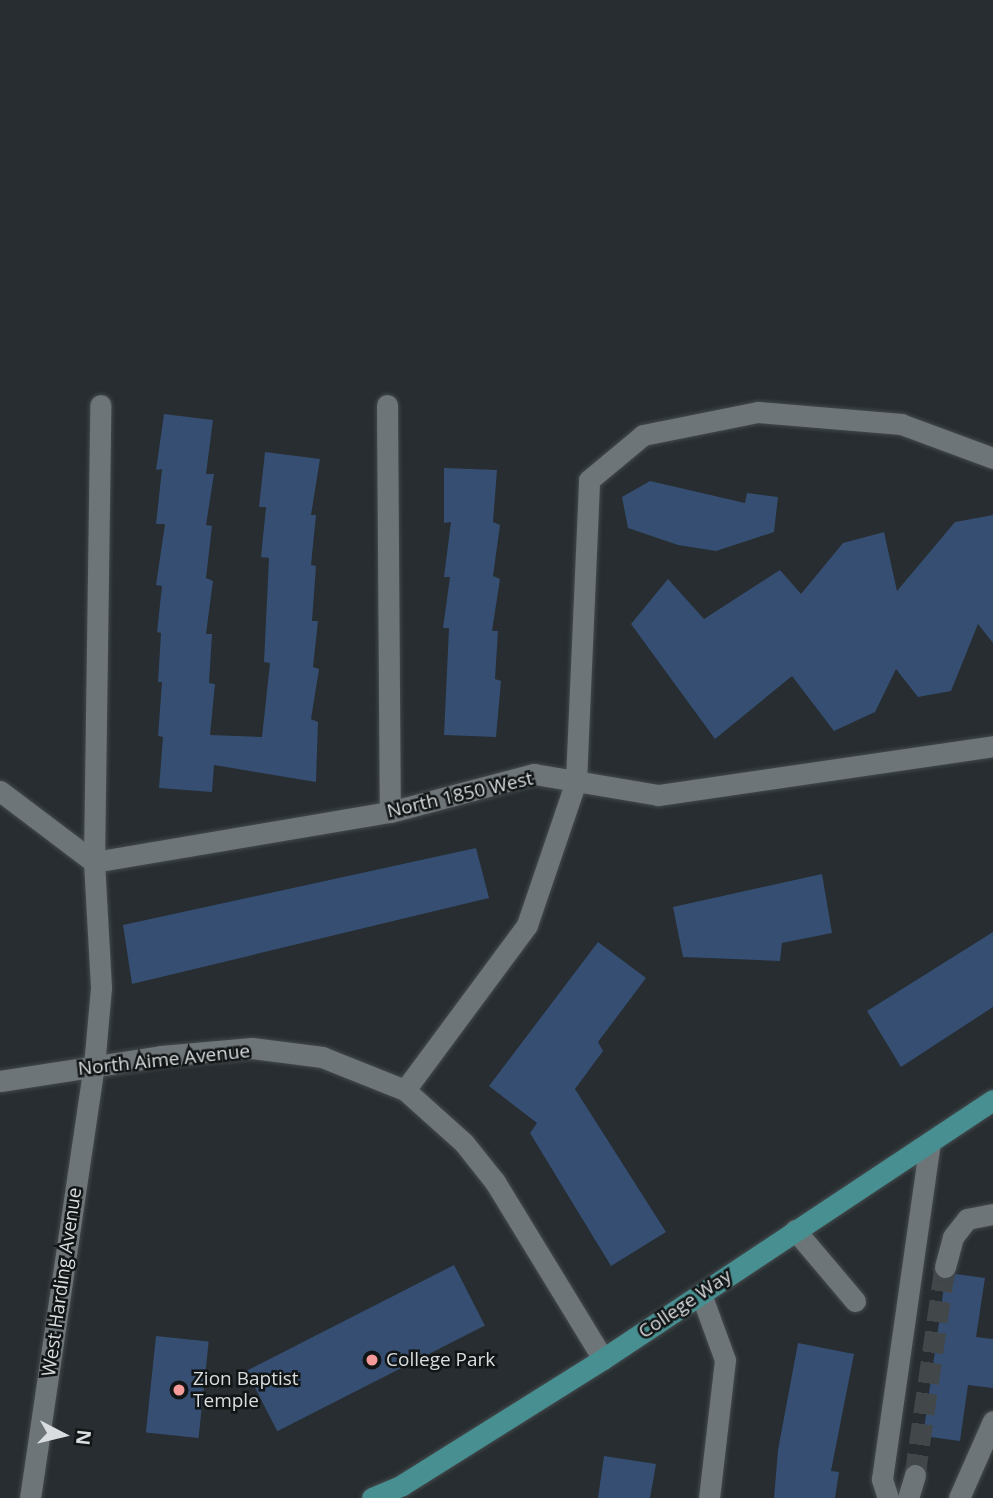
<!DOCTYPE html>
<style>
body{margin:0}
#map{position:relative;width:993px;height:1498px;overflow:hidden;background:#272d30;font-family:"Open Sans",sans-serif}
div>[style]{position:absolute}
.building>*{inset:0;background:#354e72;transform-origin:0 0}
.minor-tunnel>*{height:21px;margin-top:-10.5px;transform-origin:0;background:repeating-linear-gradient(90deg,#42474a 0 21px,transparent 0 31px)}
.roads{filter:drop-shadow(0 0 2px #44494c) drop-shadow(0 0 2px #44494c)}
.minor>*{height:21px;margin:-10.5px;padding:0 10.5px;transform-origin:10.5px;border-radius:10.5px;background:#6e7578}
.major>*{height:21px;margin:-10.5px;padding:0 10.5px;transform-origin:10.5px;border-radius:10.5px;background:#478f91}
.dots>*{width:19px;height:19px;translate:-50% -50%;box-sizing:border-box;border:4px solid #121516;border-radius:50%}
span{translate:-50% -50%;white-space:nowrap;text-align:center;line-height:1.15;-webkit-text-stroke:5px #121516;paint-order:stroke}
.street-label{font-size:19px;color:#d9dddf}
.poi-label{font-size:19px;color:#d9dddf}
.left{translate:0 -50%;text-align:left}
.north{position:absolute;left:28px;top:1400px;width:70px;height:70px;-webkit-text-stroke:5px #121516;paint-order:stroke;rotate:97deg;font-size:19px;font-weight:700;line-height:28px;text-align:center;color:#d9dddf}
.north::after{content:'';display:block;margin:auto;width:24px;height:32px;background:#d9dddf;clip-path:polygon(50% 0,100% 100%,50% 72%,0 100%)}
</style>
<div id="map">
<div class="building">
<i style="clip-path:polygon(164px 414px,213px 420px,206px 474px,214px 474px,206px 525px,212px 526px,206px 578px,213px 581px,206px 634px,212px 634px,209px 683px,215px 684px,210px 735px,262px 737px,270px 663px,264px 662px,269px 558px,261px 557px,266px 507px,259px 507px,265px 452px,320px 459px,311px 515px,316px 515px,311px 565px,316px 566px,312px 621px,318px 621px,313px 667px,319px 669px,311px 719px,318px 722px,316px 782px,214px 765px,212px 792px,159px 788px,163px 737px,158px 736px,162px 682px,158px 682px,161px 633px,157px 632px,162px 586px,156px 585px,165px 524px,156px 524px,162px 469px,156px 470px)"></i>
<i style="clip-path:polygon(444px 468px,497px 470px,493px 522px,500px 525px,493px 576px,500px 579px,492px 631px,498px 631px,495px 679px,501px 681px,496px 737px,444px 735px,449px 628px,443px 628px,450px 577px,444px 577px,451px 522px,444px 523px)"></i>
<i style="clip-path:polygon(650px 481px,745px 503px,747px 493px,778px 497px,774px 532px,716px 551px,678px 545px,628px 528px,622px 497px)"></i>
<i style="clip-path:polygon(993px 515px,993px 643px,978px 624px,951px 691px,918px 697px,896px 669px,875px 712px,834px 731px,792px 676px,715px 739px,631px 624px,668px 579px,704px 619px,780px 570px,801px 594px,843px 543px,884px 532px,897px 591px,955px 522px)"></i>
<i style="clip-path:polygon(476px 848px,489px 898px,132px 984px,123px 925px)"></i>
<i style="clip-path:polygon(822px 874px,832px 933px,782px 943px,780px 961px,683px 957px,673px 907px)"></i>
<i style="clip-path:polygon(993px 932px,993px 1007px,901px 1067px,867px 1011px)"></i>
<i style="clip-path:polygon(598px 942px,646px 978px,598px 1042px,603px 1051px,575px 1089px,666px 1232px,611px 1266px,530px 1133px,537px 1123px,489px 1086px)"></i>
<i style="left:454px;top:1265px;width:68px;height:233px;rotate:63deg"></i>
<i style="clip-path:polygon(956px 1274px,985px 1278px,976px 1337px,993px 1339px,993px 1388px,968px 1385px,960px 1441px,923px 1436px,945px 1280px)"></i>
<i style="left:156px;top:1336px;width:53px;height:97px;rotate:6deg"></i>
<i style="clip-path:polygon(798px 1343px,854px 1354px,831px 1471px,839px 1472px,835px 1498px,774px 1498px,778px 1450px)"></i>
<i style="clip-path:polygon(604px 1456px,656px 1464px,650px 1498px,598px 1498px)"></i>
</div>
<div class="minor-tunnel">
<i style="left:915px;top:1475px;width:210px;rotate:-81.8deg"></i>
</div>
<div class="roads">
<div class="minor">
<i style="left:387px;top:405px;width:407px;rotate:89.6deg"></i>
<i style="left:0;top:791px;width:118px;rotate:37.1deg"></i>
<i style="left:94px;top:862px;width:300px;rotate:-9.6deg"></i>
<i style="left:390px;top:812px;width:149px;rotate:-14.8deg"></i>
<i style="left:534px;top:774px;width:126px;rotate:9.6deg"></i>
<i style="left:658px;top:795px;width:339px;rotate:-8.3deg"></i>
<i style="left:0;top:1081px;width:163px;rotate:-8.8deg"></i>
<i style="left:161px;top:1056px;width:91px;rotate:-5deg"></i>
<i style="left:252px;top:1048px;width:71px;rotate:7.3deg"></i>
<i style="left:322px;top:1057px;width:89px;rotate:21.7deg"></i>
<i style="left:405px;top:1090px;width:79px;rotate:41.9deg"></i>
<i style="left:464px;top:1143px;width:50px;rotate:51.5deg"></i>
<i style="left:495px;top:1182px;width:207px;rotate:58.6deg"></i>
<i style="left:405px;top:1090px;width:205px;rotate:-53.5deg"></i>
<i style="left:527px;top:925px;width:152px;rotate:-71.2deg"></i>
<i style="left:576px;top:781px;width:301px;rotate:-87.5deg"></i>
<i style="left:589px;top:480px;width:70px;rotate:-39.8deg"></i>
<i style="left:643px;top:435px;width:117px;rotate:-11.3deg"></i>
<i style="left:758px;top:412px;width:144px;rotate:4.8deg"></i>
<i style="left:901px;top:424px;width:98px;rotate:20.3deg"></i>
<i style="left:795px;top:1230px;width:93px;rotate:49.8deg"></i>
<i style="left:945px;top:1267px;width:31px;rotate:-75deg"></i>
<i style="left:953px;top:1237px;width:23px;rotate:-52deg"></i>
<i style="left:967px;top:1219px;width:26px;rotate:-11deg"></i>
<i style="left:701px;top:1294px;width:70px;rotate:70deg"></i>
<i style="left:725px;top:1360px;width:139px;rotate:96.6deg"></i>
<i style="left:30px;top:1498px;width:437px;rotate:-81.6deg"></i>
<i style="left:94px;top:1066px;width:79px;rotate:-84.9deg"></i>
<i style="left:101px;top:987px;width:125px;rotate:-93.2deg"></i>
<i style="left:94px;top:862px;width:457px;rotate:-89.2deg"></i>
<i style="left:888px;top:1498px;width:20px;rotate:-108deg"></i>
<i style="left:882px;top:1479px;width:339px;rotate:-81.9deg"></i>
<i style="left:908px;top:1498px;width:24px;rotate:-73deg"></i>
<i style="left:959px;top:1498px;width:84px;rotate:-66.2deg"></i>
</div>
<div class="major">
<i style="left:372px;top:1498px;width:33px;rotate:-23deg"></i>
<i style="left:402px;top:1485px;width:237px;rotate:-32.1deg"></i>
<i style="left:603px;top:1359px;width:468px;rotate:-33.6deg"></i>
</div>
</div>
<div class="dots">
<i style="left:372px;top:1360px;background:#f59b9a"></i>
<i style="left:179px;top:1390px;background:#f59b9a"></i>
</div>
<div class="street-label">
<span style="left:460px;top:795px;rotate:-13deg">North 1850 West</span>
<span style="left:164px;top:1060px;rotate:-6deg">North Aime Avenue</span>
<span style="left:62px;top:1282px;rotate:-82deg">West Harding Avenue</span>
<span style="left:685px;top:1304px;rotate:-34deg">College Way</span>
</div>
<div class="poi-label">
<span class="left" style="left:386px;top:1360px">College Park</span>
<span class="left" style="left:193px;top:1390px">Zion Baptist<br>Temple</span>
</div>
<div class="north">N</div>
</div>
